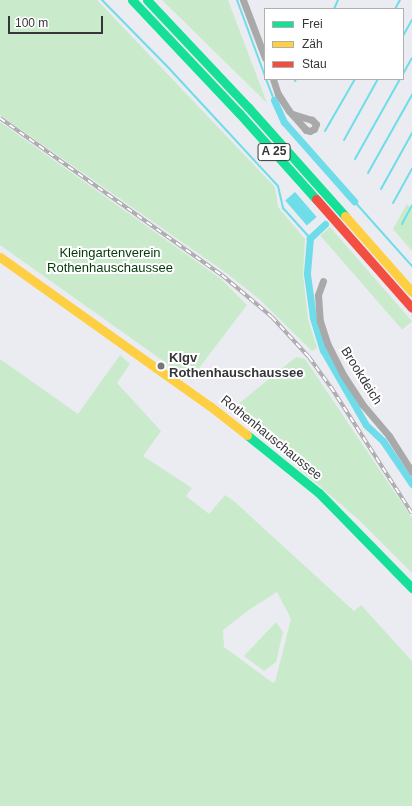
<!DOCTYPE html>
<meta charset="utf-8">
<style>
body{margin:0}
#map{position:relative;width:412px;height:806px;overflow:hidden;background:#ebecf1;font-family:Arial,sans-serif}
div>[style]{position:absolute}
.green>*{inset:0;background:#c9ebcc;transform-origin:0 0}
.water>*{inset:0;background:#6edde9;transform-origin:0 0}
.stream>*{height:2px;margin:-1px;padding:0 1px;transform-origin:1px;border-radius:1px;background:#6edde9}
.canal>*{height:7px;margin:-3.5px;padding:0 3.5px;transform-origin:3.5px;border-radius:3.5px;background:#6edde9}
.street>*{height:7px;margin:-3.5px;padding:0 3.5px;transform-origin:3.5px;border-radius:3.5px;background:#aaa9aa}
.fast>*{height:9px;margin:-4.5px;padding:0 4.5px;transform-origin:4.5px;border-radius:4.5px;background:#16e098}
.slow>*{height:9px;margin:-4.5px;padding:0 4.5px;transform-origin:4.5px;border-radius:4.5px;background:#ffcf43}
.jam>*{height:9px;margin:-4.5px;padding:0 4.5px;transform-origin:4.5px;border-radius:4.5px;background:#f24e42}
.rail>*{height:3.5px;margin-top:-1.75px;transform-origin:0;background:repeating-linear-gradient(90deg,#fff 0 6px,#aaaaac 0 12px);box-sizing:border-box;border-block:1px solid #aaaaac}
.dots>*{width:11px;height:11px;translate:-50% -50%;box-sizing:border-box;border:2px solid #fff;border-radius:50%}
span{translate:-50% -50%;white-space:nowrap;text-align:center;line-height:1.15;-webkit-text-stroke:4px #fff;paint-order:stroke}
.shield-label span{padding:1px 3px;background:#fff;border:1px solid;border-radius:3px;-webkit-text-stroke-width:0}
.shield-label{font-size:12px;color:#36363a;font-weight:700}
.park-label{font-size:13px;color:#023a0a}
.poi-label{font-size:13px;color:#36363a;font-weight:700}
.left{translate:0 -50%;text-align:left}
.street-label{font-size:13px;color:#36363a}
.legend{position:absolute;left:264px;top:8px;width:140px;height:72px;box-sizing:border-box;background:#fff;border:1px solid #afafb0;margin:0;padding:5px 7px;list-style:none;font-size:12px;color:#36363a}
.legend li{display:flex;align-items:center;gap:8px;height:20px}
.legend b{width:20px;border:1px solid #afafb0}
.scale{position:absolute;left:8px;top:16px;width:95px;height:18px;box-sizing:border-box;border:2px solid #36363a;border-top:0;padding-left:5px;font-size:12px;line-height:14px;white-space:nowrap;color:#36363a;-webkit-text-stroke:3px #fff;paint-order:stroke}
</style>
<div id="map">
<div class="green">
<i style="clip-path:polygon(0 0,97px 0,275px 187px,278px 207px,305px 239px,303px 275px,308px 319px,317px 348px,312px 351px,259px 299px,225px 272px,0 115px)"></i>
<i style="clip-path:polygon(162px 0,228px 0,267px 103px)"></i>
<i style="clip-path:polygon(0 122px,221px 279px,247px 305px,190px 380px,0 245px)"></i>
<i style="clip-path:polygon(407px 204px,412px 209px,412px 251px,393px 229px)"></i>
<i style="left:330px;top:227px;width:125px;height:13px;rotate:49deg"></i>
<i style="clip-path:polygon(evenodd,120px 355px,130px 364px,117px 383px,161px 431px,143px 456px,192px 488px,186px 496px,209px 514px,225px 495px,235px 502px,354px 611px,361px 605px,412px 661px,412px 806px,0 806px,0 359px,78px 414px,120px 355px,277px 592px,291px 619px,275px 682px,273px 683px,224px 647px,223px 630px,250px 609px,277px 592px)"></i>
<i style="clip-path:polygon(296px 357px,305px 359px,412px 518px,412px 573px,359px 520px,231px 410px)"></i>
<i style="clip-path:polygon(276px 622px,283px 632px,276px 662px,264px 671px,244px 656px)"></i>
</div>
<div class="water">
<i style="left:295px;top:192px;width:33px;height:13px;rotate:49deg"></i>
</div>
<div class="stream">
<i style="left:102px;top:0;width:90px;rotate:45.5deg"></i>
<i style="left:165px;top:64px;width:166px;rotate:47.2deg"></i>
<i style="left:278px;top:186px;width:23px;rotate:77deg"></i>
<i style="left:283px;top:208px;width:40px;rotate:48deg"></i>
<i style="left:237px;top:0;width:81px;rotate:69.8deg"></i>
<i style="left:334px;top:9px;width:10px;rotate:-66deg"></i>
<i style="left:395px;top:9px;width:10px;rotate:-61deg"></i>
<i style="left:403px;top:36px;width:18px;rotate:-61deg"></i>
<i style="left:403px;top:74px;width:18px;rotate:-61deg"></i>
<i style="left:266px;top:79px;width:22px;rotate:69deg"></i>
<i style="left:295px;top:81px;width:2px;rotate:-63deg"></i>
<i style="left:325px;top:131px;width:60px;rotate:-60deg"></i>
<i style="left:344px;top:140px;width:70px;rotate:-60.9deg"></i>
<i style="left:355px;top:159px;width:92px;rotate:-60.6deg"></i>
<i style="left:368px;top:173px;width:90px;rotate:-60.6deg"></i>
<i style="left:381px;top:189px;width:64px;rotate:-61deg"></i>
<i style="left:354px;top:201px;width:87px;rotate:48.3deg"></i>
<i style="left:393px;top:203px;width:39px;rotate:-61deg"></i>
<i style="left:402px;top:224px;width:21px;rotate:-62deg"></i>
</div>
<div class="canal">
<i style="left:274px;top:100px;width:24px;rotate:66deg"></i>
<i style="left:284px;top:122px;width:106px;rotate:48.5deg"></i>
<i style="left:325px;top:224px;width:21px;rotate:137deg"></i>
<i style="left:310px;top:238px;width:36px;rotate:95deg"></i>
<i style="left:307px;top:274px;width:44px;rotate:82.2deg"></i>
<i style="left:313px;top:318px;width:34px;rotate:73deg"></i>
<i style="left:323px;top:350px;width:86px;rotate:60.2deg"></i>
<i style="left:366px;top:425px;width:23px;rotate:43deg"></i>
<i style="left:383px;top:441px;width:52px;rotate:56deg"></i>
</div>
<div class="street">
<i style="left:243px;top:0;width:62px;rotate:69.2deg"></i>
<i style="left:273px;top:79px;width:16px;rotate:72deg"></i>
<i style="left:278px;top:94px;width:20px;rotate:57deg"></i>
<i style="left:289px;top:111px;width:24px;rotate:48deg"></i>
<i style="left:305px;top:129px;width:1px;rotate:45deg"></i>
<i style="left:306px;top:130px;width:4px;rotate:14deg"></i>
<i style="left:310px;top:131px;width:4px;rotate:-27deg"></i>
<i style="left:314px;top:129px;width:5px;rotate:-68deg"></i>
<i style="left:316px;top:124px;width:6px;rotate:-135deg"></i>
<i style="left:312px;top:120px;width:21px;rotate:-163deg"></i>
<i style="left:323px;top:281px;width:15px;rotate:110deg"></i>
<i style="left:318px;top:295px;width:26px;rotate:86deg"></i>
<i style="left:320px;top:321px;width:25px;rotate:72deg"></i>
<i style="left:328px;top:345px;width:31px;rotate:63deg"></i>
<i style="left:342px;top:373px;width:37px;rotate:57deg"></i>
<i style="left:362px;top:404px;width:42px;rotate:49.8deg"></i>
<i style="left:389px;top:436px;width:43px;rotate:57.4deg"></i>
</div>
<div class="fast">
<i style="left:132px;top:0;width:156px;rotate:46.6deg"></i>
<i style="left:239px;top:113px;width:115px;rotate:48.2deg"></i>
<i style="left:147px;top:0;width:147px;rotate:46.7deg"></i>
<i style="left:248px;top:107px;width:146px;rotate:48.3deg"></i>
<i style="left:247px;top:435px;width:92px;rotate:38.9deg"></i>
<i style="left:319px;top:493px;width:133px;rotate:45.6deg"></i>
</div>
<div class="slow">
<i style="left:345px;top:216px;width:101px;rotate:48.6deg"></i>
<i style="left:0;top:257px;width:257px;rotate:35.4deg"></i>
<i style="left:210px;top:406px;width:47px;rotate:38.1deg"></i>
</div>
<div class="jam">
<i style="left:316px;top:199px;width:145px;rotate:48.6deg"></i>
</div>
<div class="rail">
<i style="left:0;top:118px;width:272px;rotate:35.3deg"></i>
<i style="left:222px;top:275px;width:65px;rotate:40deg"></i>
<i style="left:272px;top:317px;width:54px;rotate:47.2deg"></i>
<i style="left:309px;top:357px;width:37px;rotate:54deg"></i>
<i style="left:331px;top:387px;width:150px;rotate:57.3deg"></i>
</div>
<div class="dots">
<i style="left:161px;top:366px;background:#75767a"></i>
</div>
<div class="shield-label">
<span style="left:274px;top:152px">A 25</span>
</div>
<div class="park-label">
<span style="left:110px;top:261px">Kleingartenverein<br>Rothenhauschaussee</span>
</div>
<div class="poi-label">
<span class="left" style="left:169px;top:366px">Klgv<br>Rothenhauschaussee</span>
</div>
<div class="street-label">
<span style="left:361px;top:376px;rotate:58deg">Brookdeich</span>
<span style="left:271px;top:438px;rotate:39deg">Rothenhauschaussee</span>
</div>
<ul class="legend">
<li><b style="height:5px;background:#16e098"></b>Frei</li>
<li><b style="height:5px;background:#ffcf43"></b>Zäh</li>
<li><b style="height:5px;background:#f24e42"></b>Stau</li>
</ul>
<div class="scale">100 m</div>
</div>
